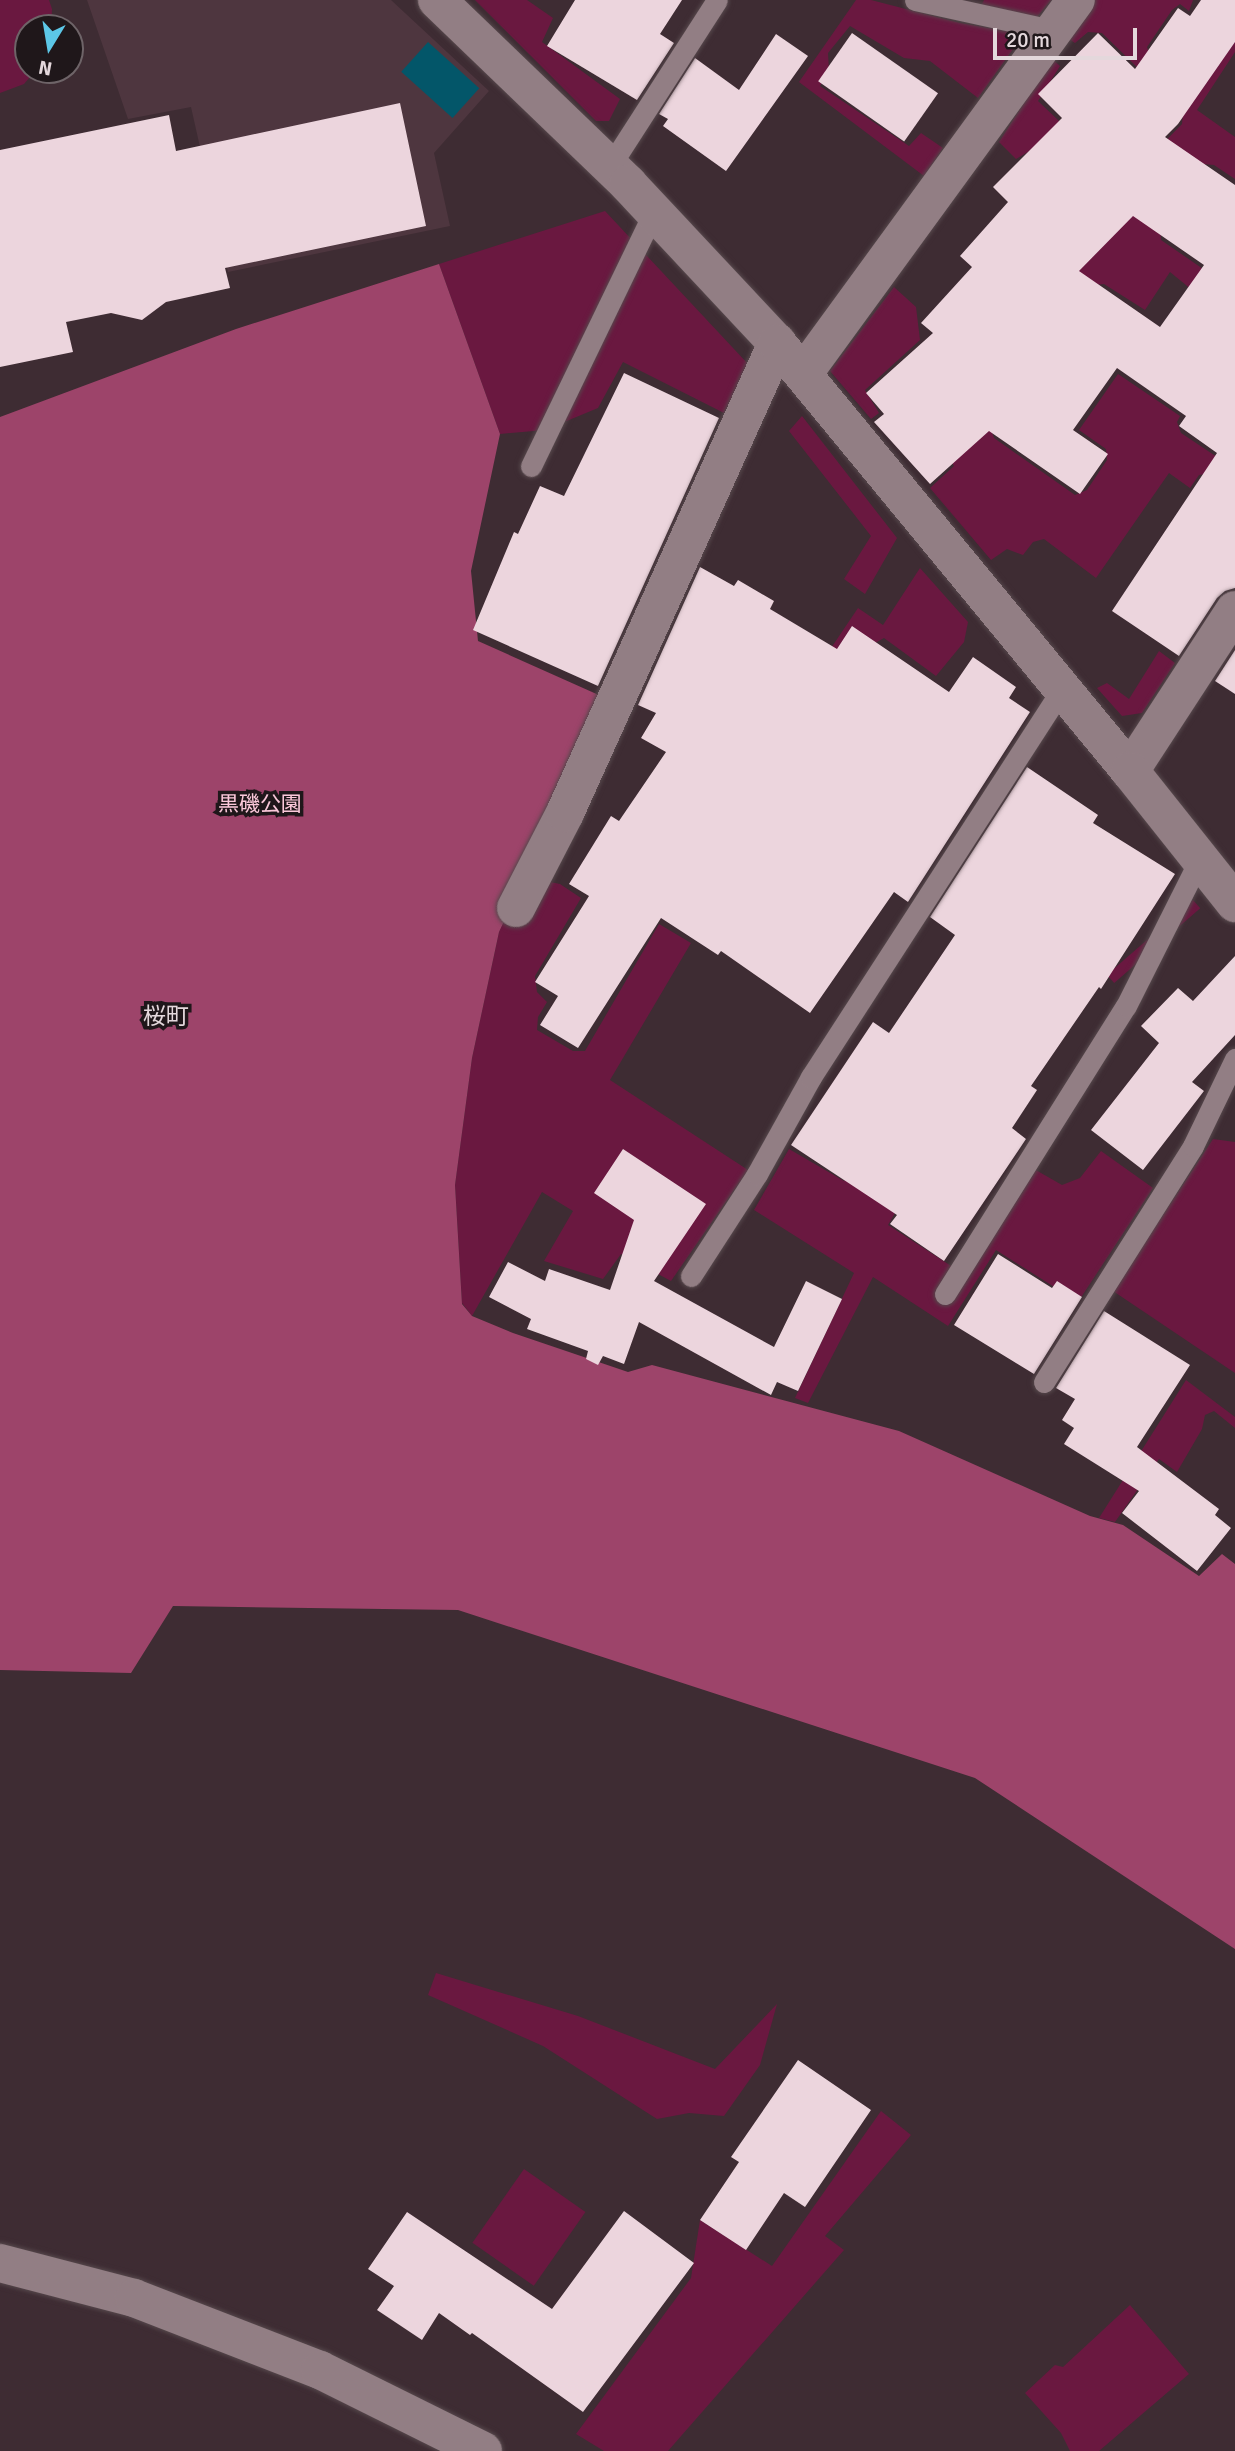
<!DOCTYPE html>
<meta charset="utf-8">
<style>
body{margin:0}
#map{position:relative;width:1235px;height:2451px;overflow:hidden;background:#3e2c33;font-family:Signika,"Noto Sans JP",sans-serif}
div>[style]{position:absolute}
.built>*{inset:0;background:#4e363f}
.green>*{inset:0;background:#6a1840;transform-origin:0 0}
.forest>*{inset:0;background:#9d446a}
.water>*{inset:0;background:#035669;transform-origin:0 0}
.building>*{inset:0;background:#ecd5dd;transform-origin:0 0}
.roads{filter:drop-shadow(0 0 2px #56484c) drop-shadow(0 0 2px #56484c)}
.lane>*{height:21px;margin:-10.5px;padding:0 10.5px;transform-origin:10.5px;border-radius:10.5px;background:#927e84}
.street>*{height:38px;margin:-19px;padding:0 19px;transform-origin:19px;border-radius:19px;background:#927e84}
.secondary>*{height:38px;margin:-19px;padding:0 19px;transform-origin:19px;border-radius:19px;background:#927e84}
span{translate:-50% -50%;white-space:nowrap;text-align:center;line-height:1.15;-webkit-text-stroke:7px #1f171a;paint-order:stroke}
.park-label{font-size:21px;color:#fbc8da}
.neighbourhood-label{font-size:23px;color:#e4d8dc}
.north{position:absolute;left:14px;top:14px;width:70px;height:70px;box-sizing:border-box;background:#1f171a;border:2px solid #6e6468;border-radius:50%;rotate:191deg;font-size:19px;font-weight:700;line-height:28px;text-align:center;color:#e4d8dc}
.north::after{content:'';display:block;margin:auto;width:24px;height:32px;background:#5cc7e7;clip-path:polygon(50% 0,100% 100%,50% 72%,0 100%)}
.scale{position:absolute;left:993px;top:28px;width:144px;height:32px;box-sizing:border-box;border:4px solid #e4d8dc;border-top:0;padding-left:9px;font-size:21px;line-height:24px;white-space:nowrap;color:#e4d8dc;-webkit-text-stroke:5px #1f171a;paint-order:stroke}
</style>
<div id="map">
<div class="built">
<i style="clip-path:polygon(87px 0,391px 0,489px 91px,434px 153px,450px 226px,228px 272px,191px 107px,128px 119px)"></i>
</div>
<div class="green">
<i style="clip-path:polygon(0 0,49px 0,52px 9px,51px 28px,28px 28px,28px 70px,36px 70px,24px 84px,0 93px)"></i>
<i style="clip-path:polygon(475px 0,527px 0,553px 18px,542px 42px,620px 99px,609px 121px,596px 121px)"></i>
<i style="clip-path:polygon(856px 0,871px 0,960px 23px,1024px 34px,978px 98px,930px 61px,904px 58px,850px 26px,828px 53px,829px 71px,820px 86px,909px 146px,921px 133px,943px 148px,924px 176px,799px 82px)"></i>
<i style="clip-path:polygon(984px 0,1051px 0,1037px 17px,981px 6px)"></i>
<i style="clip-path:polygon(1086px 0,1193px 0,1189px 11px,1180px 4px,1172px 10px,1147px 47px,1151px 59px,1235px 41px,1235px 52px,1197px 110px,1235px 137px,1235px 179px,1214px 165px,1203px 164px,1160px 226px,1161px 240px,1235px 291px,1192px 290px,1170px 272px,1145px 310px,1104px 284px,1095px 285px,990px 427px,994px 438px,1075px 495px,1087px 490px,1107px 460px,1106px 449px,1079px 430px,1118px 374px,1180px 416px,1177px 422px,1181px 433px,1235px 469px,1199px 475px,1190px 488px,1169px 473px,1096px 578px,1044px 539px,1033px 542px,1023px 555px,1007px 549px,991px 560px,930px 488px,954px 466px,951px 461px,1033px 149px,1016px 159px,999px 142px,1052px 59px,1060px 66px,1038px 101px,1121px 180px,1130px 177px,1182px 124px,1183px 112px,1102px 33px,1088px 32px,1075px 43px,1069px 39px)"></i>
<i style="clip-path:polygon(605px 211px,748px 364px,724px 413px,623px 362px,598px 408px,545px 430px,500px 434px,439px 264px)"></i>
<i style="clip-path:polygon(894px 287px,916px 307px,920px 340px,865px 390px,879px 413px,871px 419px,830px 371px)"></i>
<i style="clip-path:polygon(802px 416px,897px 538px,865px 594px,844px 579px,871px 536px,789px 431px)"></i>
<i style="clip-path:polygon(920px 568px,968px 622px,964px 642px,936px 676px,884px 638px,861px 651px,767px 743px,858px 608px,883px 625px)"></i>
<i style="clip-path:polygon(1159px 651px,1175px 663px,1142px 713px,1122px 716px,1097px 688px,1107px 683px,1129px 699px)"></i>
<i style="clip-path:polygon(525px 877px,560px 884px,581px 898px,535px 976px,537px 992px,547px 1002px,538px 1017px,537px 1030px,573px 1051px,585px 1051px,659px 924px,691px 943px,610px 1080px,748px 1170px,671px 1281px,621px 1254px,603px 1279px,544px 1261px,573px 1211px,542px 1192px,472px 1316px,462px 1303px,455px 1185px,472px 1058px,499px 932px)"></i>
<i style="left:1193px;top:900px;width:11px;height:114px;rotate:49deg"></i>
<i style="clip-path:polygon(1213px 1139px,1235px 1142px,1235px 1373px,1113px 1291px)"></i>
<i style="clip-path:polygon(789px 1149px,844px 1181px,848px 1176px,899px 1206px,888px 1225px,965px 1275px,1034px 1169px,1062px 1185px,1080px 1178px,1101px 1151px,1153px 1188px,1078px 1302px,996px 1250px,948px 1326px,873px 1277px,808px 1403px,795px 1398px,854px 1273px,754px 1210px)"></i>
<i style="clip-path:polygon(1186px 1380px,1235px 1417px,1235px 1428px,1214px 1411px,1205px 1415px,1202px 1429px,1177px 1472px,1159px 1459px,1115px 1522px,1099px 1518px)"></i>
<i style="clip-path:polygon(436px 1973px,578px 2016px,715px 2069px,777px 2004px,760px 2065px,724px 2116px,689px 2113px,657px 2119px,543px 2046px,428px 1995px)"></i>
<i style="clip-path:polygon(881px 2111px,911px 2135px,825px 2236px,844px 2250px,668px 2451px,604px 2451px,576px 2434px,691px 2278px,700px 2220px,772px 2266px)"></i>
<i style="left:524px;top:2169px;width:75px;height:90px;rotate:35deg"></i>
<i style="clip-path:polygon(1130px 2305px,1189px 2374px,1099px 2451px,1070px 2451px,1061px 2433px,1025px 2393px,1055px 2365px,1063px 2367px)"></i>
</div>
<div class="forest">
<i style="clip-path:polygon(439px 264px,500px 434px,471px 571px,478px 641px,601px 696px,562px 799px,499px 932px,472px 1058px,455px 1185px,462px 1304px,472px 1316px,513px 1333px,628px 1372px,652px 1365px,899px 1431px,1090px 1516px,1123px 1525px,1199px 1576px,1222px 1554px,1235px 1564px,1235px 1949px,975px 1778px,458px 1610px,173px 1606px,131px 1673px,0 1670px,0 417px,236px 329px)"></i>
</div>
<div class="water">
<i style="left:428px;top:42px;width:69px;height:40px;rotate:42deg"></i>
</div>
<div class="building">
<i style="clip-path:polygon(575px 0,682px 0,660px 34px,674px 43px,637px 100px,547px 46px)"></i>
<i style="clip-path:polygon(evenodd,1201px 0,1235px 0,1235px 42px,1178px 124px,1165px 137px,1235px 185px,1235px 588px,1225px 591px,1217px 598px,1179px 656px,1112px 611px,1217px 453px,1179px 426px,1186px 416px,1117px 368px,1073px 430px,1108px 454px,1080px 494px,989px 431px,930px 484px,874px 422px,884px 414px,866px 393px,933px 333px,921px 323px,972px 267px,960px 256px,1008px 202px,993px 187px,1062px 118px,1038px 94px,1098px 33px,1135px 69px,1178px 8px,1190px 16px,1201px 0,1133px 216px,1204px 265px,1160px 327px,1079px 271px,1133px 216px)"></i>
<i style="left:852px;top:33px;width:105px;height:59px;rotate:35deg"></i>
<i style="clip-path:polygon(776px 34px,808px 56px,726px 171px,663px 126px,668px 119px,659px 114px,695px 58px,739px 90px)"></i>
<i style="clip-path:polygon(400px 103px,426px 226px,225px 268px,230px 288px,166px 302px,142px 320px,111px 313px,66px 322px,73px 352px,0 367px,0 150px,169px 115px,176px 151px)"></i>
<i style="clip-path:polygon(624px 373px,719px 418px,598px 686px,473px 630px,514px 532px,518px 534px,540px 486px,564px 496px)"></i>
<i style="clip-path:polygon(700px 567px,734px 586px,738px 580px,774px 601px,770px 609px,837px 649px,852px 626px,949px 692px,973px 657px,1016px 687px,1009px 698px,1030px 712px,908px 902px,894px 892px,810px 1013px,721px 951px,718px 955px,661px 918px,578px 1048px,540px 1025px,558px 996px,535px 982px,589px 896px,569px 884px,611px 816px,619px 821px,666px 752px,641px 738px,656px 713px,638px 705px)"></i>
<i style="clip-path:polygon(1235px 650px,1235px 694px,1215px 681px)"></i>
<i style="clip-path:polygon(1027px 767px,1098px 815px,1093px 823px,1175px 874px,1101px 989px,1099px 987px,1031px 1086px,1037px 1090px,1012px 1128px,1026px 1139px,944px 1261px,890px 1224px,897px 1215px,791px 1145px,873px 1022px,889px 1033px,955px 935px,930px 917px)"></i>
<i style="clip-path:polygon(1235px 956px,1235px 1035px,1192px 1082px,1204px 1091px,1143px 1170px,1091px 1130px,1159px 1043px,1141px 1026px,1178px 988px,1193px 1001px)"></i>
<i style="clip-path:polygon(623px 1149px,706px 1204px,654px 1281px,774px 1347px,806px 1281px,842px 1299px,798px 1391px,777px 1382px,771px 1395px,639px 1322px,624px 1364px,603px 1356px,598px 1365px,586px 1359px,588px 1351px,527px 1329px,531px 1319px,489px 1297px,508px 1262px,545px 1281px,549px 1269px,610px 1290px,634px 1220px,594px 1193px)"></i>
<i style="clip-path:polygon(998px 1254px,1052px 1288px,1057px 1281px,1082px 1297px,1034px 1374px,954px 1325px)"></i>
<i style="clip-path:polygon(1104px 1311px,1190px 1365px,1137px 1447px,1219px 1509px,1215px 1515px,1231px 1528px,1197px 1571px,1122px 1513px,1139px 1491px,1064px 1444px,1074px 1428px,1062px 1420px,1075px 1399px,1056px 1388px)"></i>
<i style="clip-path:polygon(798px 2060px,871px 2110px,805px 2207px,784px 2193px,746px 2250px,700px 2220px,739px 2162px,731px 2157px)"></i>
<i style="clip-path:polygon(624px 2211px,694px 2263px,583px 2412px,472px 2333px,470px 2335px,439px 2313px,422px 2340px,377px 2310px,394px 2286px,368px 2269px,407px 2212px,552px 2309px)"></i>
</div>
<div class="roads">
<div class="lane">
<i style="left:915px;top:0;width:140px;rotate:12.4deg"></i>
<i style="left:610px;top:166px;width:197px;rotate:-57.2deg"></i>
<i style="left:531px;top:466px;width:283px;rotate:-64.2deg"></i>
<i style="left:691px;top:1276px;width:121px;rotate:-57.1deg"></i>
<i style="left:757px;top:1174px;width:111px;rotate:-60.9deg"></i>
<i style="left:811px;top:1077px;width:461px;rotate:-57.1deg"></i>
<i style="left:945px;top:1294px;width:340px;rotate:-57.9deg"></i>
<i style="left:1126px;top:1006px;width:165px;rotate:-63.3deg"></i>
<i style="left:1044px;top:1382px;width:279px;rotate:-57.7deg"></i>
<i style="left:1193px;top:1146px;width:97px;rotate:-64.2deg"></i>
</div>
<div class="street">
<i style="left:803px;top:374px;width:463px;rotate:-53.9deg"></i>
<i style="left:1130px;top:771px;width:192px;rotate:-56.9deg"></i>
<i style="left:516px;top:908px;width:107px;rotate:-62.7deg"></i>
<i style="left:565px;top:813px;width:516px;rotate:-65.72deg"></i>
</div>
<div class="secondary">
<i style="left:437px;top:0;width:265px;rotate:43.9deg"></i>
<i style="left:628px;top:184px;width:218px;rotate:46.9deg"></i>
<i style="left:777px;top:343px;width:555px;rotate:50.49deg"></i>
<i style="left:1130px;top:771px;width:169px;rotate:51.5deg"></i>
<i style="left:0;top:2263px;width:138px;rotate:14.6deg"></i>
<i style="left:134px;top:2298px;width:199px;rotate:21.2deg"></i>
<i style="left:320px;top:2370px;width:182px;rotate:26.4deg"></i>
</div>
</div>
<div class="park-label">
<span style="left:260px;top:804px">黒磯公園</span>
</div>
<div class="neighbourhood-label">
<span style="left:166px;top:1017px">桜町</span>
</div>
<div class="north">N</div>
<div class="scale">20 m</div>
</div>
